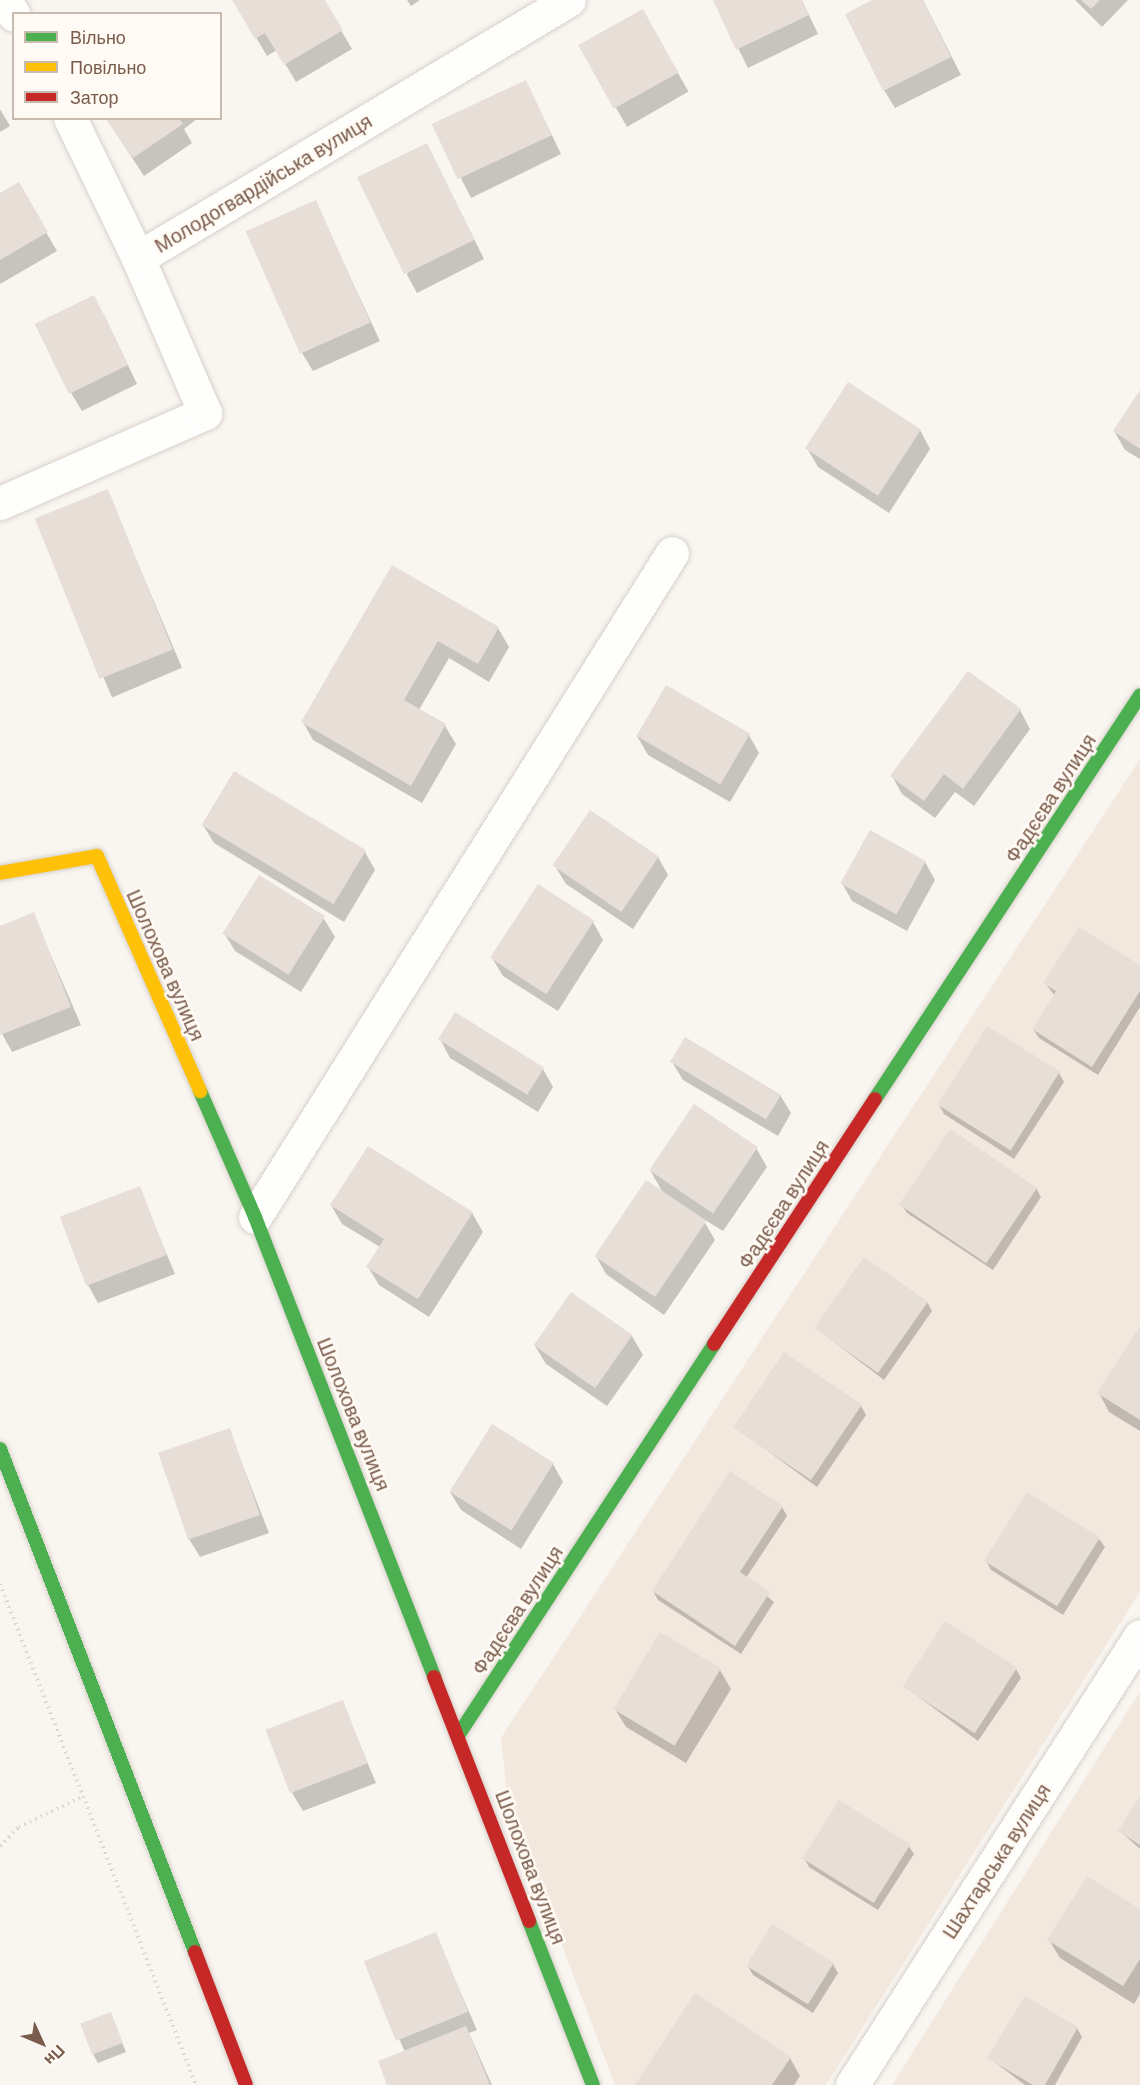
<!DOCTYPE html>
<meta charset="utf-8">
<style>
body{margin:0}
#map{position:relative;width:1140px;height:2085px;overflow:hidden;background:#f9f5f0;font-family:Barlow,sans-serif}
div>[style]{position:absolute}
.residential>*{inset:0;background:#f2e8de}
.shadow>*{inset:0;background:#0003;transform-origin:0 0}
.building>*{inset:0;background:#e6ded7;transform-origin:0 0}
.path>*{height:4px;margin-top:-2px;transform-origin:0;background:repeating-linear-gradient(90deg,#dcd5d0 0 1.5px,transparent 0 6px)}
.roads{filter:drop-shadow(0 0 2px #d7d1cb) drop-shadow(0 0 2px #d7d1cb)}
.street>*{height:33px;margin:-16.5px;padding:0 16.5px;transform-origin:16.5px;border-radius:16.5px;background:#fefefd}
.fast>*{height:14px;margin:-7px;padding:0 7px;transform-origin:7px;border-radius:7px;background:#4caf50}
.slow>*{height:14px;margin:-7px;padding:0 7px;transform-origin:7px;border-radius:7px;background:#ffc107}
.jam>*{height:14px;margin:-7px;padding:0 7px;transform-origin:7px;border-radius:7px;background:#c62828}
span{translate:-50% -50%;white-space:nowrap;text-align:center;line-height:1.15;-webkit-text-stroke:5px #fffaf3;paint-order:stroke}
.street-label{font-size:20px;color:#7a5c4d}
.legend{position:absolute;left:12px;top:12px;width:210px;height:108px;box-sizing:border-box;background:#fffaf3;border:2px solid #cabbb1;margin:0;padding:8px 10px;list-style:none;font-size:18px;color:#7a5c4d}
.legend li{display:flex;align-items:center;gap:12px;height:30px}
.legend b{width:30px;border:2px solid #cabbb1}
.north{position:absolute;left:12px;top:2013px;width:60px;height:60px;-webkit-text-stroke:4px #fffaf3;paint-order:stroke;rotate:134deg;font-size:16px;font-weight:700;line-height:24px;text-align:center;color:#7a5c4d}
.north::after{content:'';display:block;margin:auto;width:21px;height:27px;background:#7a5c4d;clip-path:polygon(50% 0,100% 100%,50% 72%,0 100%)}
</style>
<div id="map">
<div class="residential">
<i style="clip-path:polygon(1140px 759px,1140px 1592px,826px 2085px,615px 2085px,508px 1803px,501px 1738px)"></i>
<i style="clip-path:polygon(1140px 1692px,1140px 2085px,892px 2085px,1122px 1720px)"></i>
</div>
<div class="shadow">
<i style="clip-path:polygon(234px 0,323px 0,352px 49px,296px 82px,277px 50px,267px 56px)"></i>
<i style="clip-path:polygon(407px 0,420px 0,411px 6px)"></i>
<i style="clip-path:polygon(714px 0,802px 0,818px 34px,748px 68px)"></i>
<i style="clip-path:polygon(875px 0,923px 0,961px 75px,895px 108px,884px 90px)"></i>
<i style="clip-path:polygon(1075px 0,1128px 0,1102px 27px)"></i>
<i style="left:642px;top:11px;width:93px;height:71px;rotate:60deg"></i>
<i style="clip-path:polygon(535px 100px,561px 154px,471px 198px,435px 127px)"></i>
<i style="clip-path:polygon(0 109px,10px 126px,0 132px)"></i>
<i style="clip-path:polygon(106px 118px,198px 118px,184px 129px,192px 143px,144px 176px)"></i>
<i style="clip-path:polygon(436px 163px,484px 259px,417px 293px,407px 275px)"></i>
<i style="clip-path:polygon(18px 184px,57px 251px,0 284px,0 195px)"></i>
<i style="clip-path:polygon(315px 202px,380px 341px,313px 371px,302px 353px)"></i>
<i style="clip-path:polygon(104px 315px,137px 384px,82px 411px,71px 393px)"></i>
<i style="clip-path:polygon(1140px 392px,1140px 459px,1125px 450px,1114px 431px)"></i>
<i style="clip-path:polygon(920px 430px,930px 449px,889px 513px,818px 467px,807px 448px)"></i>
<i style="left:107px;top:491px;width:192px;height:76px;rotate:67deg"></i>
<i style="clip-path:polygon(392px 567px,498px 628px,509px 647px,489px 682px,449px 658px,419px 710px,445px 726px,456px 744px,422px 803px,313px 740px,303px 722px)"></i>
<i style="clip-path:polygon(1020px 710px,1030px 729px,974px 806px,955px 792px,935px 818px,902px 794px,892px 776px)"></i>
<i style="clip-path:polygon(749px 735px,759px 753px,730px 802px,648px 755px,637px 736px)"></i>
<i style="clip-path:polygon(203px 825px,365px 852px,375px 870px,344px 922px,214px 843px)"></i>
<i style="clip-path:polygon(658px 857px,668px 875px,633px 929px,566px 884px,555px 866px)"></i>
<i style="clip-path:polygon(925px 862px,935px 880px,907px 931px,852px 901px,842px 883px)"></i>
<i style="clip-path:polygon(259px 877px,324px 919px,335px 937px,301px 992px,235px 951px,224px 933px)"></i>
<i style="clip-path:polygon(33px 914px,81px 1025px,12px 1052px,0 1030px,0 927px)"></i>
<i style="clip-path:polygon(593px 922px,603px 940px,558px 1011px,503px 976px,492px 958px)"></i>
<i style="clip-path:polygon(1140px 967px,1140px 1007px,1098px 1075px,1039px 1038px,1033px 1029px,1055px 996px,1045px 983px)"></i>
<i style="clip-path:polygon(440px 1039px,543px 1069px,553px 1087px,538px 1112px,450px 1058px)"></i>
<i style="clip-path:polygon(672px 1062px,780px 1095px,791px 1113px,778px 1136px,683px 1080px)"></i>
<i style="clip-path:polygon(1059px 1073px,1064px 1082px,1014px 1159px,944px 1114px,939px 1105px)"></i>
<i style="clip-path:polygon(756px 1148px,767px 1167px,723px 1231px,702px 1218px,715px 1240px,664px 1315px,606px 1274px,596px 1256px,663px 1193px,650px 1170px)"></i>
<i style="clip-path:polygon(139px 1188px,175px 1274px,98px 1303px,88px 1285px)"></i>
<i style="clip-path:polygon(1036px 1188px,1041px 1197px,993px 1270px,907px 1213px,902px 1205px)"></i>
<i style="clip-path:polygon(331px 1205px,472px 1213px,483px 1232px,429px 1317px,379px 1285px,368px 1267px,380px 1247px,342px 1224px)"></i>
<i style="clip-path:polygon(927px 1302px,932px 1311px,884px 1380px,817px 1329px)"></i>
<i style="clip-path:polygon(1140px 1328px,1140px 1431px,1109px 1412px,1099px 1393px)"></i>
<i style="clip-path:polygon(632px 1336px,643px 1355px,607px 1406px,546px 1364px,535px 1346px)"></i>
<i style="clip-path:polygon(861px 1406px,866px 1415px,817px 1487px,735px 1427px)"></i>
<i style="clip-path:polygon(229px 1430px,269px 1533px,200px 1557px,189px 1539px)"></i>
<i style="clip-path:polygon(553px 1464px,563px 1482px,521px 1549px,461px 1510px,450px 1492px)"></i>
<i style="clip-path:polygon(1027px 1494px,1099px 1539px,1105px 1547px,1063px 1615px,991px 1570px,986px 1561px)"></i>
<i style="clip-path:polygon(782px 1507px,787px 1516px,746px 1578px,774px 1602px,741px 1654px,658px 1600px,653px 1591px)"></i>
<i style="clip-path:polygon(1016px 1669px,1021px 1678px,978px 1741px,904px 1686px)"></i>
<i style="clip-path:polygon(720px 1670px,731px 1689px,686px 1763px,626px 1727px,615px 1709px)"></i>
<i style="clip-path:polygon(342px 1702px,376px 1783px,303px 1811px,292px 1793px)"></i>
<i style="clip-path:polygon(1140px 1799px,1140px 1849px,1120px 1831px)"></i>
<i style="clip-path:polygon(908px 1845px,914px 1854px,878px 1910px,809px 1867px,804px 1858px)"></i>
<i style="clip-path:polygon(1140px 1910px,1140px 1994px,1134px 2004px,1060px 1958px,1049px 1940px)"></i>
<i style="clip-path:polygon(435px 1934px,477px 2030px,469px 2033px,492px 2085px,389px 2085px,405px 2052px,366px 1962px)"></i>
<i style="clip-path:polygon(833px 1964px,838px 1973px,813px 2013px,753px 1975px,748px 1966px)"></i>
<i style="clip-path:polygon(1025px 1998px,1077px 2028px,1082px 2037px,1055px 2085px,1025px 2085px,989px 2058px)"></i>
<i style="clip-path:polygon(110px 2014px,126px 2052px,98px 2063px,93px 2054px)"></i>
<i style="clip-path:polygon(790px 2058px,800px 2076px,794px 2085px,636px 2085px)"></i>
</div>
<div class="building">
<i style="clip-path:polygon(232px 0,325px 0,343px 30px,284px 65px,265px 33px,255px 39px)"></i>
<i style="clip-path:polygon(713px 0,802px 0,809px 15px,736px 50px)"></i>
<i style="clip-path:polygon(872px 0,923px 0,951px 57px,883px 91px,845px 14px)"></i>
<i style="clip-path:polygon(1081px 0,1100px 0,1091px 9px)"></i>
<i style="left:643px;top:9px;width:73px;height:74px;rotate:61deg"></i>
<i style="left:526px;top:80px;width:61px;height:104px;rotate:65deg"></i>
<i style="clip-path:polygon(105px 118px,179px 118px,183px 124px,133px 158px)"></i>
<i style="left:427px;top:143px;width:108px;height:78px;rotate:64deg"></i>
<i style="clip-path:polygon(19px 182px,48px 232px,0 260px,0 193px)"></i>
<i style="left:316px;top:200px;width:134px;height:77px;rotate:66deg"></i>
<i style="left:94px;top:295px;width:78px;height:66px;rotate:64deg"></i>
<i style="left:848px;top:382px;width:87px;height:79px;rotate:33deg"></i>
<i style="clip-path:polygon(1140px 390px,1140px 449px,1113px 431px)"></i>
<i style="left:108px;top:489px;width:173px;height:79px;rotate:68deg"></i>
<i style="clip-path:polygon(392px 565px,499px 627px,478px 664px,438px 641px,404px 700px,446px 724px,411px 786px,301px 722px)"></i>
<i style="clip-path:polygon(968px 671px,1021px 709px,963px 789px,944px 774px,924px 801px,890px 776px)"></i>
<i style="left:666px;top:685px;width:97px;height:59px;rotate:30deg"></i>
<i style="left:234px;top:771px;width:154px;height:63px;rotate:31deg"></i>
<i style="left:590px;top:810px;width:83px;height:67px;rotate:34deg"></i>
<i style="left:870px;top:830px;width:64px;height:61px;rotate:29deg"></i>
<i style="left:259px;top:875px;width:78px;height:69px;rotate:32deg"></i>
<i style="left:538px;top:884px;width:67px;height:88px;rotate:33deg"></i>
<i style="clip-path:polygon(34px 912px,71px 1007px,0 1035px,0 926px)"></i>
<i style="clip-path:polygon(1079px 927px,1140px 965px,1140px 991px,1092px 1067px,1032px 1029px,1056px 991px,1043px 983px)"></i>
<i style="left:455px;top:1012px;width:105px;height:32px;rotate:32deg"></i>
<i style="left:987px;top:1026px;width:86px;height:93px;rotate:32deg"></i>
<i style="left:685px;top:1037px;width:112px;height:29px;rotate:31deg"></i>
<i style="left:694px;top:1104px;width:77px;height:80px;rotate:34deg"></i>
<i style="left:950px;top:1129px;width:105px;height:91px;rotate:34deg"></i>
<i style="clip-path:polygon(368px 1146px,473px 1212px,418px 1299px,366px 1267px,384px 1239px,330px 1205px)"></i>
<i style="left:646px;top:1180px;width:73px;height:92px;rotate:34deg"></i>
<i style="left:140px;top:1186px;width:74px;height:86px;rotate:69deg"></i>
<i style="left:864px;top:1257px;width:78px;height:87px;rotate:35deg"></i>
<i style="left:571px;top:1292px;width:75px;height:65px;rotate:35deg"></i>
<i style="clip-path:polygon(1140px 1326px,1140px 1420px,1097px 1393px)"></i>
<i style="left:784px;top:1352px;width:94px;height:91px;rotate:34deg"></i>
<i style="left:492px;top:1424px;width:73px;height:80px;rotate:32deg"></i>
<i style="left:230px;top:1428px;width:92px;height:76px;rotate:71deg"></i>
<i style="clip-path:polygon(730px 1471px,783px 1506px,740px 1572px,770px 1592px,735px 1646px,652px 1591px)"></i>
<i style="left:1027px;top:1492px;width:86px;height:81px;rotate:32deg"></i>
<i style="left:945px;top:1621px;width:86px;height:78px;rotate:33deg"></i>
<i style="left:660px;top:1632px;width:71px;height:90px;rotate:31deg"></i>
<i style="left:343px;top:1700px;width:68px;height:83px;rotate:69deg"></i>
<i style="clip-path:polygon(1140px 1796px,1140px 1845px,1118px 1831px)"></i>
<i style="left:839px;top:1800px;width:84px;height:69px;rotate:32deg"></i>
<i style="clip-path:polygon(1087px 1876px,1140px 1909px,1140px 1959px,1123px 1986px,1047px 1940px)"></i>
<i style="left:772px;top:1924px;width:73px;height:49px;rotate:32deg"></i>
<i style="left:436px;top:1932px;width:86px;height:78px;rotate:68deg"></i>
<i style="clip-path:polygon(695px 1993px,791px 2057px,772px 2085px,635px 2085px)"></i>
<i style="clip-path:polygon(1025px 1996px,1078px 2027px,1045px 2085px,1033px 2085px,987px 2058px)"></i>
<i style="left:111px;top:2012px;width:33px;height:33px;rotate:69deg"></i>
<i style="clip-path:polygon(466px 2026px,490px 2085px,387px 2085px,378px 2061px)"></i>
</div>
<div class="path">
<i style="left:0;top:1584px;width:538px;rotate:68.63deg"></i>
<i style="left:0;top:1846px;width:27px;rotate:-45deg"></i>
<i style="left:19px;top:1827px;width:72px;rotate:-25.5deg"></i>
</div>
<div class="roads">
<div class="street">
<i style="left:5px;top:0;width:17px;rotate:59deg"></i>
<i style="left:70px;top:118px;width:156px;rotate:64.1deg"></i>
<i style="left:0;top:503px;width:224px;rotate:-23.7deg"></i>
<i style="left:205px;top:413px;width:169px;rotate:-113.4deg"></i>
<i style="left:138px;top:258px;width:502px;rotate:-30.91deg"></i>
<i style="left:255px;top:1217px;width:784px;rotate:-57.87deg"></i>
<i style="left:852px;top:2085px;width:533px;rotate:-57.32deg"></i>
</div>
<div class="fast">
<i style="left:200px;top:1091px;width:137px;rotate:66.4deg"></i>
<i style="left:255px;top:1217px;width:494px;rotate:68.7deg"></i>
<i style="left:875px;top:1099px;width:483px;rotate:-56.7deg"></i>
<i style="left:0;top:1449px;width:539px;rotate:68.81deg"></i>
<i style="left:459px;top:1734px;width:466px;rotate:-56.8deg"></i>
<i style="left:529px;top:1921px;width:176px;rotate:68.7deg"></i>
</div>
<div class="slow">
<i style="left:0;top:873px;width:98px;rotate:-9.9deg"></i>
<i style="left:97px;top:856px;width:257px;rotate:66.3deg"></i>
</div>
<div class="jam">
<i style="left:714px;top:1344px;width:293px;rotate:-56.7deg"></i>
<i style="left:434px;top:1677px;width:262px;rotate:68.7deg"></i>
<i style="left:195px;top:1952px;width:142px;rotate:69deg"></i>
</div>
</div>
<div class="street-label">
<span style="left:263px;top:183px;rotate:-31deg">Молодогвардійська вулиця</span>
<span style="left:1050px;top:798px;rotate:-57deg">Фадєєва вулиця</span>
<span style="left:166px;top:965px;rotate:66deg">Шолохова вулиця</span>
<span style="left:783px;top:1204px;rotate:-57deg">Фадєєва вулиця</span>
<span style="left:354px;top:1414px;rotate:68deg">Шолохова вулиця</span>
<span style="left:517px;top:1610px;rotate:-57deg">Фадєєва вулиця</span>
<span style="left:996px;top:1861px;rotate:-57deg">Шахтарська вулиця</span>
<span style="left:531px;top:1867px;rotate:69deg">Шолохова вулиця</span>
</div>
<ul class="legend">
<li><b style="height:8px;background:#4caf50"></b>Вільно</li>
<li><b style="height:8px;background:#ffc107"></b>Повільно</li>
<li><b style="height:8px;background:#c62828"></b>Затор</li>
</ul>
<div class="north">Пн</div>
</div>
